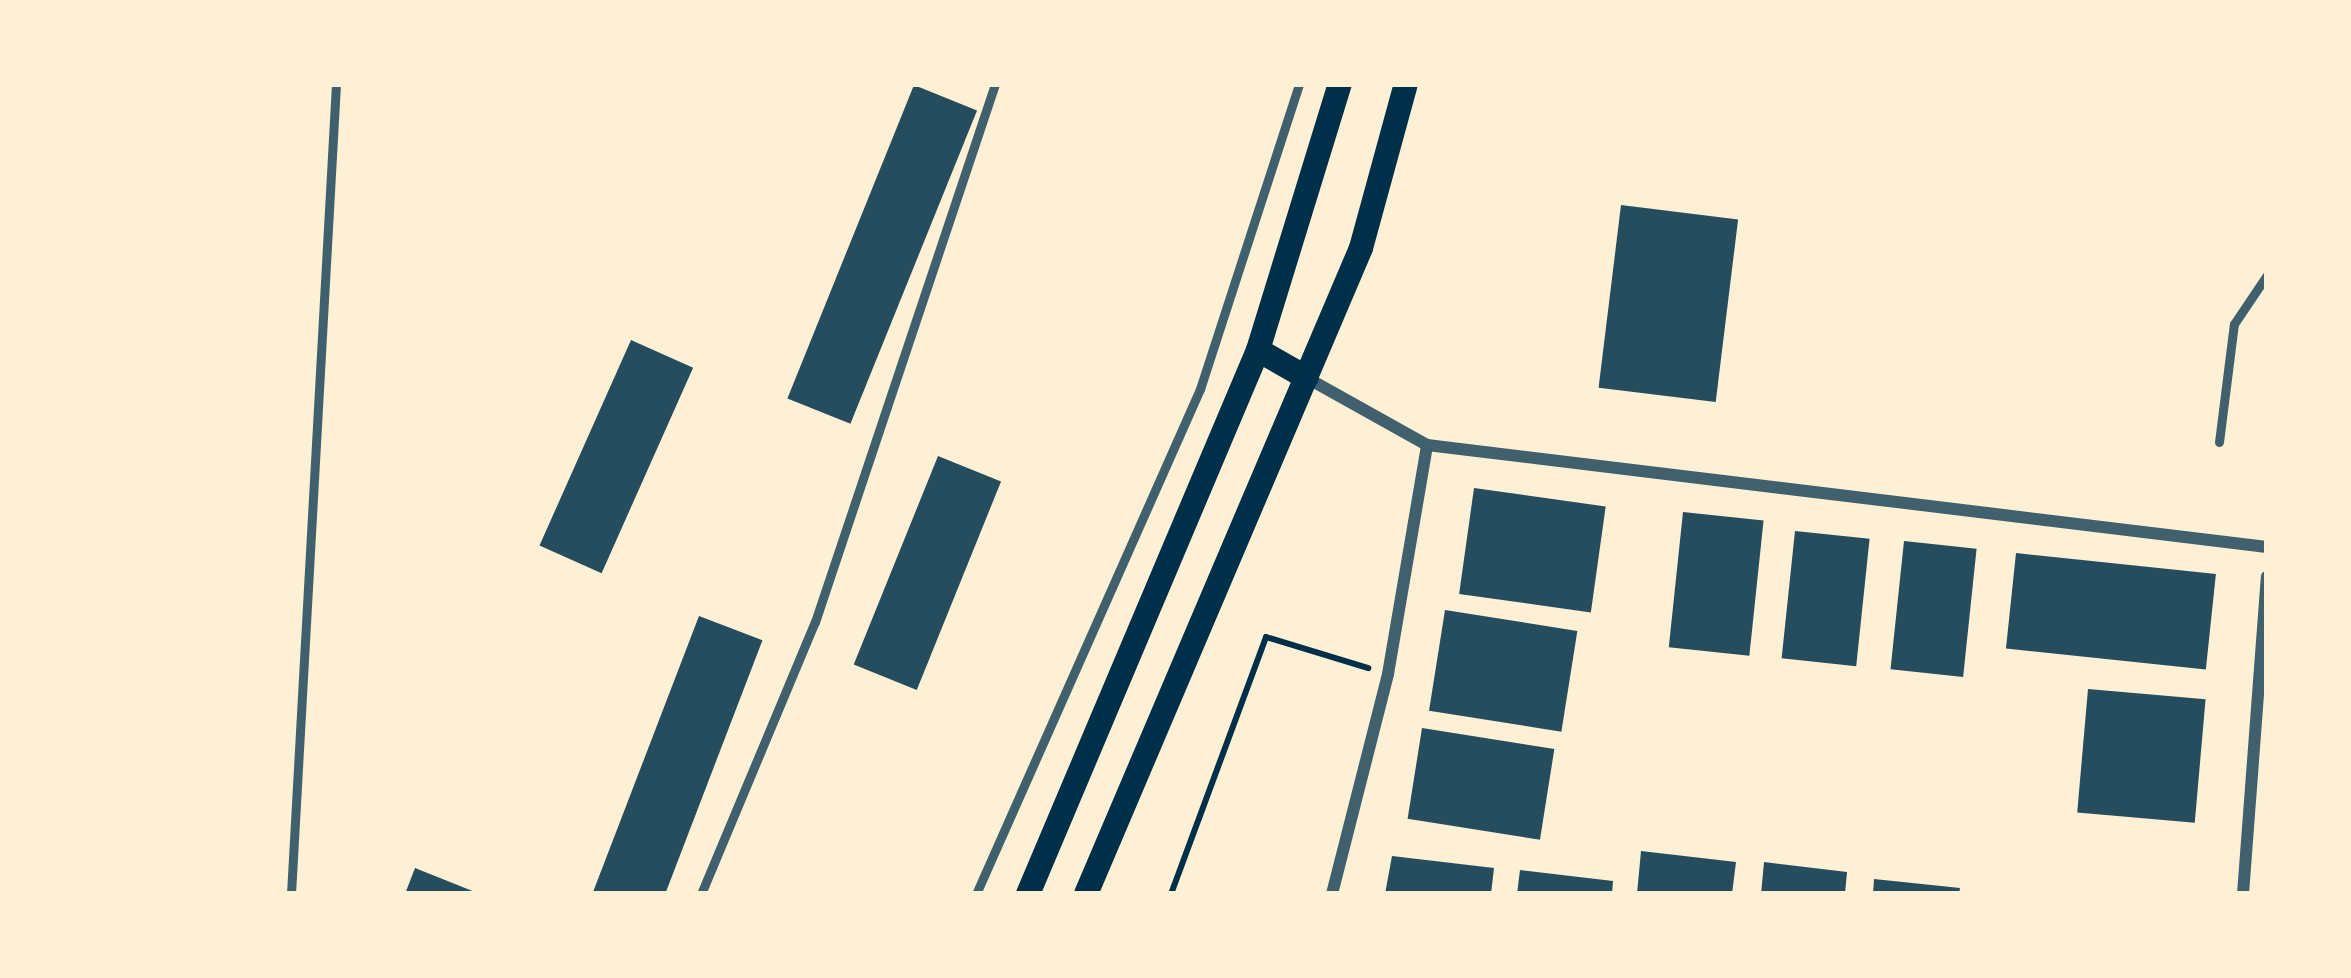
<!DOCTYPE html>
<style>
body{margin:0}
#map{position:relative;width:2351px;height:978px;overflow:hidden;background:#fdf0d5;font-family:"Public Sans",sans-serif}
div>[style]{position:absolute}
.building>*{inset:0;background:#264d5e;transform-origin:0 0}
.path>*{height:6px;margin:-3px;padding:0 3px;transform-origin:3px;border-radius:3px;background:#003049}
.service>*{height:9px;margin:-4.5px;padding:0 4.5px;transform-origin:4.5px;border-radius:4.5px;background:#3f606c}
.minor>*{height:12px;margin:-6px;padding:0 6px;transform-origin:6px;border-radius:6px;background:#3f606c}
.secondary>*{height:24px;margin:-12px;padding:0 12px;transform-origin:12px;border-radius:12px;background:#003049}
span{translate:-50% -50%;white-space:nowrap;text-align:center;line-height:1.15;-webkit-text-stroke:10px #fdf0d5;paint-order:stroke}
.frame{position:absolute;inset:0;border:87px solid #fdf0d5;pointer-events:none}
</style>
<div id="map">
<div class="building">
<i style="left:914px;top:85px;width:68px;height:338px;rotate:22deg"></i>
<i style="left:1621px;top:205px;width:118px;height:184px;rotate:7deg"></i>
<i style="left:631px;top:340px;width:68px;height:225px;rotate:24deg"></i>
<i style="left:938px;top:456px;width:68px;height:225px;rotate:22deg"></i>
<i style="left:1474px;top:488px;width:133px;height:107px;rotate:8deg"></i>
<i style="left:1683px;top:512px;width:81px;height:136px;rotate:6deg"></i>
<i style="left:1795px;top:531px;width:75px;height:128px;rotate:6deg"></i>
<i style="left:1904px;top:541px;width:73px;height:129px;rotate:6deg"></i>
<i style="left:2016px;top:553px;width:201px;height:96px;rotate:6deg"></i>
<i style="left:1445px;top:610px;width:134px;height:102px;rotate:9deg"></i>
<i style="left:699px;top:616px;width:68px;height:297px;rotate:21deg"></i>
<i style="left:2088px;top:689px;width:118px;height:124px;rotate:5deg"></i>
<i style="left:1422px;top:728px;width:134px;height:92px;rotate:9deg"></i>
<i style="clip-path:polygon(1641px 851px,1736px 862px,1732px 894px,1637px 894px)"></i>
<i style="clip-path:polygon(1392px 856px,1494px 868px,1491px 894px,1385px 894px)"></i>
<i style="clip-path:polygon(1764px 862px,1847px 872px,1845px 894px,1761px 894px)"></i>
<i style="clip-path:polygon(415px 868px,480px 894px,405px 894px)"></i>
<i style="clip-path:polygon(1520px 870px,1613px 881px,1612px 894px,1517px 894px)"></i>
<i style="clip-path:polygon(1874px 879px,1960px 888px,1959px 894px,1873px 894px)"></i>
</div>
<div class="path">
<i style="left:1171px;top:894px;width:274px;rotate:-69.7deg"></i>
<i style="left:1266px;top:637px;width:107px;rotate:16.9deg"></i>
</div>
<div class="service">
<i style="left:2219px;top:442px;width:119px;rotate:-82.8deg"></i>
<i style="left:2234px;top:324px;width:59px;rotate:-56deg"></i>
<i style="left:291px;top:894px;width:811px;rotate:-86.82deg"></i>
<i style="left:701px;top:894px;width:295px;rotate:-67.3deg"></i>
<i style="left:815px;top:622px;width:567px;rotate:-71.5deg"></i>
<i style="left:976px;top:894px;width:552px;rotate:-66.08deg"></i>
<i style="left:1200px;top:389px;width:321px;rotate:-72deg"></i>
</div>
<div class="minor">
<i style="left:1307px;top:378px;width:137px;rotate:29.2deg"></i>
<i style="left:1427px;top:445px;width:846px;rotate:6.92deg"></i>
<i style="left:1332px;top:894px;width:227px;rotate:-75.7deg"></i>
<i style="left:1388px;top:674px;width:232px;rotate:-80.3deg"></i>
<i style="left:2243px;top:894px;width:318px;rotate:-85.7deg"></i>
</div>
<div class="secondary">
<i style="left:1258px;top:350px;width:56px;rotate:29.7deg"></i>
<i style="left:1028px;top:894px;width:591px;rotate:-67.08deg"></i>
<i style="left:1258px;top:350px;width:278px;rotate:-72.9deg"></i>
<i style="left:1086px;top:894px;width:702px;rotate:-66.94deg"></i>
<i style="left:1361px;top:248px;width:170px;rotate:-74.7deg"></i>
</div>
<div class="frame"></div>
</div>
